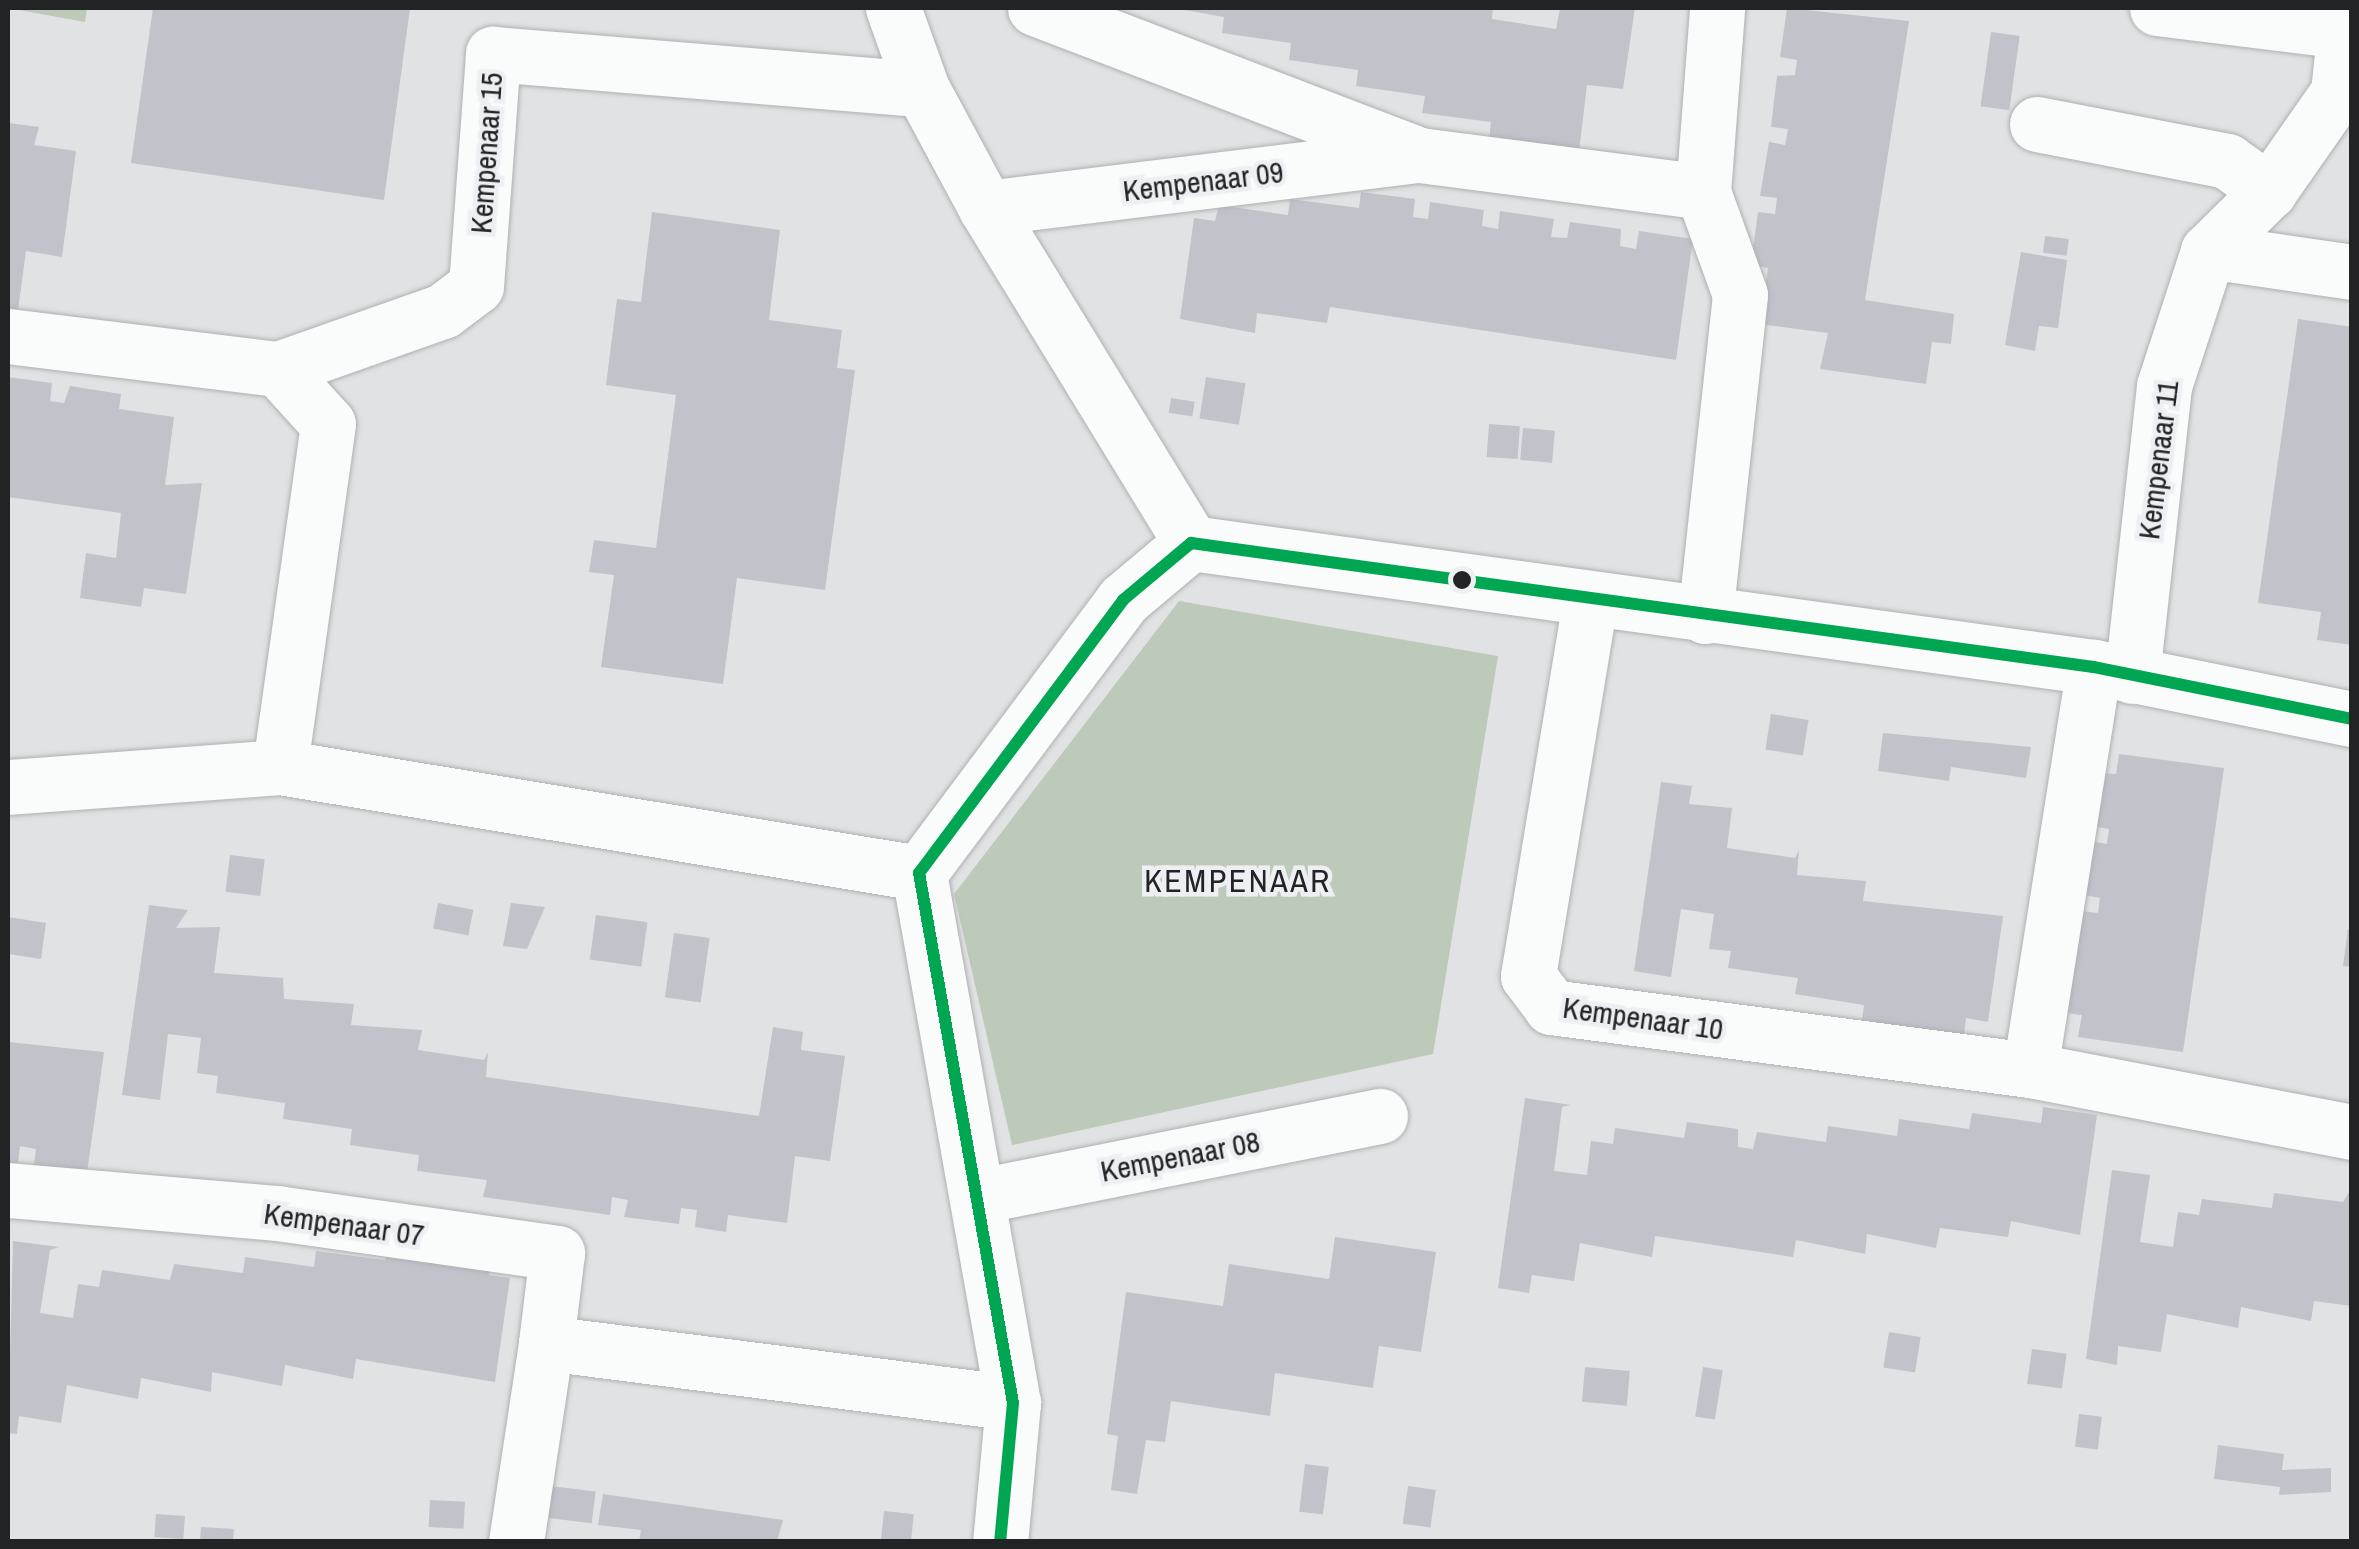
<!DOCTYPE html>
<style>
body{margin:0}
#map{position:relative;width:2359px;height:1549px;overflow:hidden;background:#e1e2e4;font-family:"Archivo Narrow",sans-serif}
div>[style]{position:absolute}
.green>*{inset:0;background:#becab9}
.building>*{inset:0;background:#c1c3cb;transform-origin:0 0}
.roads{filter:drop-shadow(0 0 2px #afb0b1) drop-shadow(0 0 2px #afb0b1)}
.street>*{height:55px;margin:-27.5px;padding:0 27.5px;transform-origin:27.5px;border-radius:27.5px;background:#fafbfb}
.secondary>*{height:55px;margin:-27.5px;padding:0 27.5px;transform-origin:27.5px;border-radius:27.5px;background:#fafbfb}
.bus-1>*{height:12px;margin:-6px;padding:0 6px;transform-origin:6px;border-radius:6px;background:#00a651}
.dots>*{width:28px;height:28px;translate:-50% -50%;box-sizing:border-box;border:5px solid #edeff2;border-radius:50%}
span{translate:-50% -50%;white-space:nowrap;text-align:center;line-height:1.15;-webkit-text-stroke:9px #edeff2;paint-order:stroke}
.street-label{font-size:30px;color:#222324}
.neighbourhood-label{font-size:32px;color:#222324;letter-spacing:2.5px}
.frame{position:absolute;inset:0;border:10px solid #222324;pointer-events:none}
</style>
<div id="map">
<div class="green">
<i style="clip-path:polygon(8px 8px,87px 8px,85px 22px)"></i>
<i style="clip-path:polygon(1179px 601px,1498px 656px,1433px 1054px,1012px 1145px,954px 894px)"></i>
</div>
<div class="building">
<i style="clip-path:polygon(153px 8px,410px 8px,384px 200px,131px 163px)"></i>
<i style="clip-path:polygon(1173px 8px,1493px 8px,1492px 19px,1556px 29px,1560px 8px,1635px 8px,1623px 89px,1587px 85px,1579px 151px,1489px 139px,1491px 122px,1422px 113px,1425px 96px,1356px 86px,1358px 70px,1289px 60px,1291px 43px,1222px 33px,1224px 17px)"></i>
<i style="clip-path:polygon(1787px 8px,1909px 21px,1865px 300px,1954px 314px,1951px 344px,1932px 342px,1926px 384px,1820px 369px,1828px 333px,1760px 324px,1768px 268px,1751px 265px,1758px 212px,1775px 214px,1777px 198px,1760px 196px,1769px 142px,1785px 145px,1788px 129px,1771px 127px,1777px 76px,1795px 75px,1797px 60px,1780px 57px)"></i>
<i style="left:1991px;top:32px;width:29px;height:75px;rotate:8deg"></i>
<i style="clip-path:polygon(8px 123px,39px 127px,34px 145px,76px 151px,62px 257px,26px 251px,17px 318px,8px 316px)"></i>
<i style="clip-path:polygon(1361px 192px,1415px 199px,1413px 217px,1428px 219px,1430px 202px,1484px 210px,1482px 226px,1498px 229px,1500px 211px,1554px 219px,1551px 237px,1567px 238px,1570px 222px,1621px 229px,1620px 246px,1636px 249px,1639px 231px,1693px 239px,1676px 360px,1330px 307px,1327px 323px,1257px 313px,1255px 333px,1180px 319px,1194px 218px,1215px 221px,1219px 205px,1288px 215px,1290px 199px,1359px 208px)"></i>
<i style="clip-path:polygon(652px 212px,780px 230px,769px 320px,842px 330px,837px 368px,855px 370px,825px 590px,737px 578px,723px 684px,601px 667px,614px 575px,589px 572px,594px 540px,656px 548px,676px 395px,606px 385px,617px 299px,641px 302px)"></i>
<i style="left:2045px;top:236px;width:24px;height:17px;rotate:7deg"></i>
<i style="clip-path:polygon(2021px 252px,2067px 260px,2058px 328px,2039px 326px,2035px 351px,2005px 345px)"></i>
<i style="clip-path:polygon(2298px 319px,2352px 327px,2352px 645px,2317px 640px,2321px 612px,2258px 603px)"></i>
<i style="clip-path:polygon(8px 377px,52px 383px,50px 401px,64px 403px,70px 386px,121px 394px,119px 409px,174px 417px,165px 485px,202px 483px,186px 594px,144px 588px,141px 607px,80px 598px,86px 553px,116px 558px,121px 513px,8px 497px)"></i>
<i style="left:1206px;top:377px;width:40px;height:42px;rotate:9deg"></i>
<i style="left:1171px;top:398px;width:24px;height:15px;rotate:9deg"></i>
<i style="left:1489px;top:424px;width:31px;height:33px;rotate:4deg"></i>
<i style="left:1523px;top:428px;width:32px;height:32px;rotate:5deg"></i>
<i style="left:1771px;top:714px;width:38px;height:36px;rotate:9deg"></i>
<i style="clip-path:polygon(1883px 733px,2031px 747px,2026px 778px,1951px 767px,1949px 781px,1878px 771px)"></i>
<i style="clip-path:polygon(2119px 754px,2224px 768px,2183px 1052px,2078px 1037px,2082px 1015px,2066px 1013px,2081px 911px,2098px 913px,2100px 898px,2083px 895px,2090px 841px,2107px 844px,2109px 829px,2092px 826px,2100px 773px,2116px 774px)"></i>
<i style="clip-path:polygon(1661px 782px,1692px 786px,1689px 804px,1732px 808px,1727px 848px,1795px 858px,1799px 850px,1797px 875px,1866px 881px,1863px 901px,2003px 916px,1988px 1022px,1966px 1018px,1964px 1035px,1862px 1021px,1864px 1005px,1795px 994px,1798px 978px,1728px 968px,1731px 951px,1709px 949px,1714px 914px,1681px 909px,1671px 977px,1634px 971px)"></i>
<i style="left:230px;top:855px;width:35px;height:37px;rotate:7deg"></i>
<i style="left:438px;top:903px;width:36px;height:26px;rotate:11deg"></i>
<i style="clip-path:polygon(511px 903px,545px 907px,527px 949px,503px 946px)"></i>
<i style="clip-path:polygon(149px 905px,188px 910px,176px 928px,220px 927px,214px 973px,283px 978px,284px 999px,354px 1004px,351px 1025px,422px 1030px,418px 1050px,484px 1060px,488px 1052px,486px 1077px,759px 1116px,773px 1027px,803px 1032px,801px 1050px,845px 1056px,830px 1161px,795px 1156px,787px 1223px,728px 1215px,726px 1232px,695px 1227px,697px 1210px,681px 1208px,679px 1224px,624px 1217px,628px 1200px,612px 1197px,610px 1215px,483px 1197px,487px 1180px,417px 1171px,419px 1155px,350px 1145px,352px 1129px,283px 1119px,285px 1103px,216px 1093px,218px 1076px,197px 1073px,201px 1038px,168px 1034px,160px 1100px,122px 1095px)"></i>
<i style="left:596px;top:915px;width:52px;height:45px;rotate:8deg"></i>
<i style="clip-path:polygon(8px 917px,46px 923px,41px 959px,8px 954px)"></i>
<i style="clip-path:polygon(2348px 929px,2352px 930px,2352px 967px,2343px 966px)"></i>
<i style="left:674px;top:933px;width:36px;height:65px;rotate:8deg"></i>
<i style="clip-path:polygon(8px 1042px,104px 1052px,87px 1173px,34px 1165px,36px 1149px,20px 1146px,18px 1163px,8px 1162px)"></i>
<i style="clip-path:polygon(1525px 1098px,1571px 1105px,1562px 1107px,1554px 1171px,1587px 1175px,1591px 1141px,1613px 1144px,1615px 1128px,1684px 1138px,1687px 1122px,1738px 1129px,1738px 1147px,1753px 1149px,1757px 1132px,1826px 1142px,1828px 1126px,1897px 1136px,1899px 1119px,1969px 1129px,1972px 1113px,2041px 1123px,2043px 1107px,2097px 1115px,2080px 1235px,2011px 1221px,2008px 1237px,1940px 1228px,1936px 1248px,1867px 1234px,1865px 1254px,1796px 1240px,1793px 1257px,1655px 1236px,1652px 1257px,1580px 1243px,1574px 1281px,1532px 1275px,1529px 1293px,1498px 1288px)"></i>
<i style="clip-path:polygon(2112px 1170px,2150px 1175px,2140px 1242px,2173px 1247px,2178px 1212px,2199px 1215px,2202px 1199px,2272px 1208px,2274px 1193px,2343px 1202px,2352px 1187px,2352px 1306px,2314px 1301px,2311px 1321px,2241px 1307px,2238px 1328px,2167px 1314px,2161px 1352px,2118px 1346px,2117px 1365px,2086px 1359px)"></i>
<i style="clip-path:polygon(1335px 1237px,1436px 1252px,1421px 1352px,1379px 1346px,1373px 1388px,1275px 1373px,1270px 1416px,1171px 1401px,1165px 1442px,1146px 1440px,1137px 1494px,1111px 1490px,1118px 1436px,1107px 1434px,1126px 1292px,1223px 1306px,1229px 1264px,1329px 1279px)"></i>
<i style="clip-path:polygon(13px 1241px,59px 1247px,50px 1250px,40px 1313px,73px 1318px,78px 1284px,99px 1287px,102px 1270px,170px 1280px,174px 1264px,243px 1273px,245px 1257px,314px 1267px,316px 1251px,385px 1260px,389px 1244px,491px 1259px,489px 1275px,510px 1278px,495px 1382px,356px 1359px,353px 1379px,285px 1365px,282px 1386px,212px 1372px,211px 1392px,141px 1378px,138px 1399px,67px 1385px,61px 1423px,19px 1416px,17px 1434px,8px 1433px)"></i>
<i style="left:1889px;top:1332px;width:32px;height:36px;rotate:9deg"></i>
<i style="left:2032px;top:1349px;width:35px;height:35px;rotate:8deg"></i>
<i style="left:1585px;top:1367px;width:45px;height:35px;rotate:5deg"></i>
<i style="left:1703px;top:1367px;width:20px;height:50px;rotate:9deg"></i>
<i style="left:2079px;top:1414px;width:23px;height:33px;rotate:7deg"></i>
<i style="clip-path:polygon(2218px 1445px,2284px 1454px,2282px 1470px,2331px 1468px,2331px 1492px,2279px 1495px,2280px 1487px,2214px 1479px)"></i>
<i style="left:1305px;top:1464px;width:24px;height:48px;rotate:7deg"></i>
<i style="left:542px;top:1485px;width:54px;height:32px;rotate:7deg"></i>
<i style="left:1408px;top:1486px;width:28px;height:38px;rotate:8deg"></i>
<i style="clip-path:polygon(603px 1494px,783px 1520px,777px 1542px,639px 1542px,641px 1530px,598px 1525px)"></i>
<i style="left:430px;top:1500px;width:35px;height:27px;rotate:3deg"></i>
<i style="left:884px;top:1511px;width:30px;height:29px;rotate:6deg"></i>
<i style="left:156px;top:1514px;width:29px;height:23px;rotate:4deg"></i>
<i style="clip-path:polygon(201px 1527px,234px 1529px,233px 1542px,200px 1542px)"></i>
</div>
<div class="roads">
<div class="street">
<i style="left:893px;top:8px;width:86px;rotate:70.3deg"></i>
<i style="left:922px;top:89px;width:135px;rotate:61.7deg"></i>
<i style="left:986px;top:208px;width:393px;rotate:58.5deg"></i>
<i style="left:1035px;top:8px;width:404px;rotate:20.9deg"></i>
<i style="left:2157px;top:8px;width:189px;rotate:7deg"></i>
<i style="left:2037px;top:124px;width:194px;rotate:11deg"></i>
<i style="left:2227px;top:161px;width:52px;rotate:35.5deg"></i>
<i style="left:1703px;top:192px;width:109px;rotate:70.2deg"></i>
<i style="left:1740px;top:295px;width:323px;rotate:96.2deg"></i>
<i style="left:986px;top:208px;width:437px;rotate:-7deg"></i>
<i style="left:1420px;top:155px;width:285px;rotate:7.4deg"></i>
<i style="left:1703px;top:192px;width:185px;rotate:-85.6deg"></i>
<i style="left:2208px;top:251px;width:146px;rotate:8.3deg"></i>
<i style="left:8px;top:336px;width:272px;rotate:7deg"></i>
<i style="left:278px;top:369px;width:74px;rotate:47.7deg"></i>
<i style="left:328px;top:424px;width:346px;rotate:98deg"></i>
<i style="left:278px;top:369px;width:175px;rotate:-19.4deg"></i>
<i style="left:443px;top:311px;width:41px;rotate:-37.1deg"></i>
<i style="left:476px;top:286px;width:233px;rotate:-85.8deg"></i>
<i style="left:493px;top:54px;width:430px;rotate:4.7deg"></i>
<i style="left:1590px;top:601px;width:380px;rotate:99.4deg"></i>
<i style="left:1528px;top:976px;width:39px;rotate:53deg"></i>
<i style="left:1551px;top:1007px;width:483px;rotate:7.5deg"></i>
<i style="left:2030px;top:1070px;width:328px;rotate:10.9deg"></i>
<i style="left:2132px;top:676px;width:292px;rotate:-83.7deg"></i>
<i style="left:2164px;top:386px;width:142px;rotate:-71.9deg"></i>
<i style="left:2208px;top:251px;width:86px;rotate:-44.5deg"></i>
<i style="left:2269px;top:191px;width:121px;rotate:-55.1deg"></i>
<i style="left:2338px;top:92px;width:84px;rotate:-83.9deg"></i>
<i style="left:919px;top:873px;width:341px;rotate:-53.2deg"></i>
<i style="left:1123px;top:600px;width:89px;rotate:-40deg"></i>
<i style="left:1191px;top:543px;width:911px;rotate:7.82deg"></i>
<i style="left:2094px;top:667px;width:263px;rotate:11.4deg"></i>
<i style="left:2030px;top:1070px;width:408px;rotate:-81deg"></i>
<i style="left:8px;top:1190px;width:270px;rotate:4.9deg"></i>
<i style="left:277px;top:1213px;width:283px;rotate:8.1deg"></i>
<i style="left:557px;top:1253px;width:91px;rotate:97deg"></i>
<i style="left:979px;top:1196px;width:409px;rotate:-11.3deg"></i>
<i style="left:516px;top:1542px;width:201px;rotate:-81.4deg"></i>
<i style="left:546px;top:1343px;width:471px;rotate:7.3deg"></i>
</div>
<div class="secondary">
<i style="left:8px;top:787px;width:273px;rotate:-4.2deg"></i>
<i style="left:280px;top:767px;width:648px;rotate:9.42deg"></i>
<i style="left:919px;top:873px;width:538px;rotate:79.94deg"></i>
<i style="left:1013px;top:1403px;width:140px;rotate:95.3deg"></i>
</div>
</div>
<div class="bus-1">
<i style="left:919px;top:873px;width:341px;rotate:-53.2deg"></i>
<i style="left:1123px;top:600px;width:89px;rotate:-40deg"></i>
<i style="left:1191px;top:543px;width:911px;rotate:7.82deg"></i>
<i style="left:2094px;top:667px;width:263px;rotate:11.4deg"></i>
<i style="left:919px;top:873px;width:538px;rotate:79.94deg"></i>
<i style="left:1013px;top:1403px;width:140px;rotate:95.3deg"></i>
</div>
<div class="dots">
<i style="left:1462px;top:580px;background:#222324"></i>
</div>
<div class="street-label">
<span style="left:486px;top:153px;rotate:-86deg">Kempenaar 15</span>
<span style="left:1203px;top:181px;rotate:-7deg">Kempenaar 09</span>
<span style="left:2158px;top:460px;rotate:-83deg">Kempenaar 11</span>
<span style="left:1643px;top:1018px;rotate:8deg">Kempenaar 10</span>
<span style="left:1180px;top:1156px;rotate:-11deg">Kempenaar 08</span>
<span style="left:344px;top:1224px;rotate:8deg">Kempenaar 07</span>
</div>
<div class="neighbourhood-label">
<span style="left:1238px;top:881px">KEMPENAAR</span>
</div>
<div class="frame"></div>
</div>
